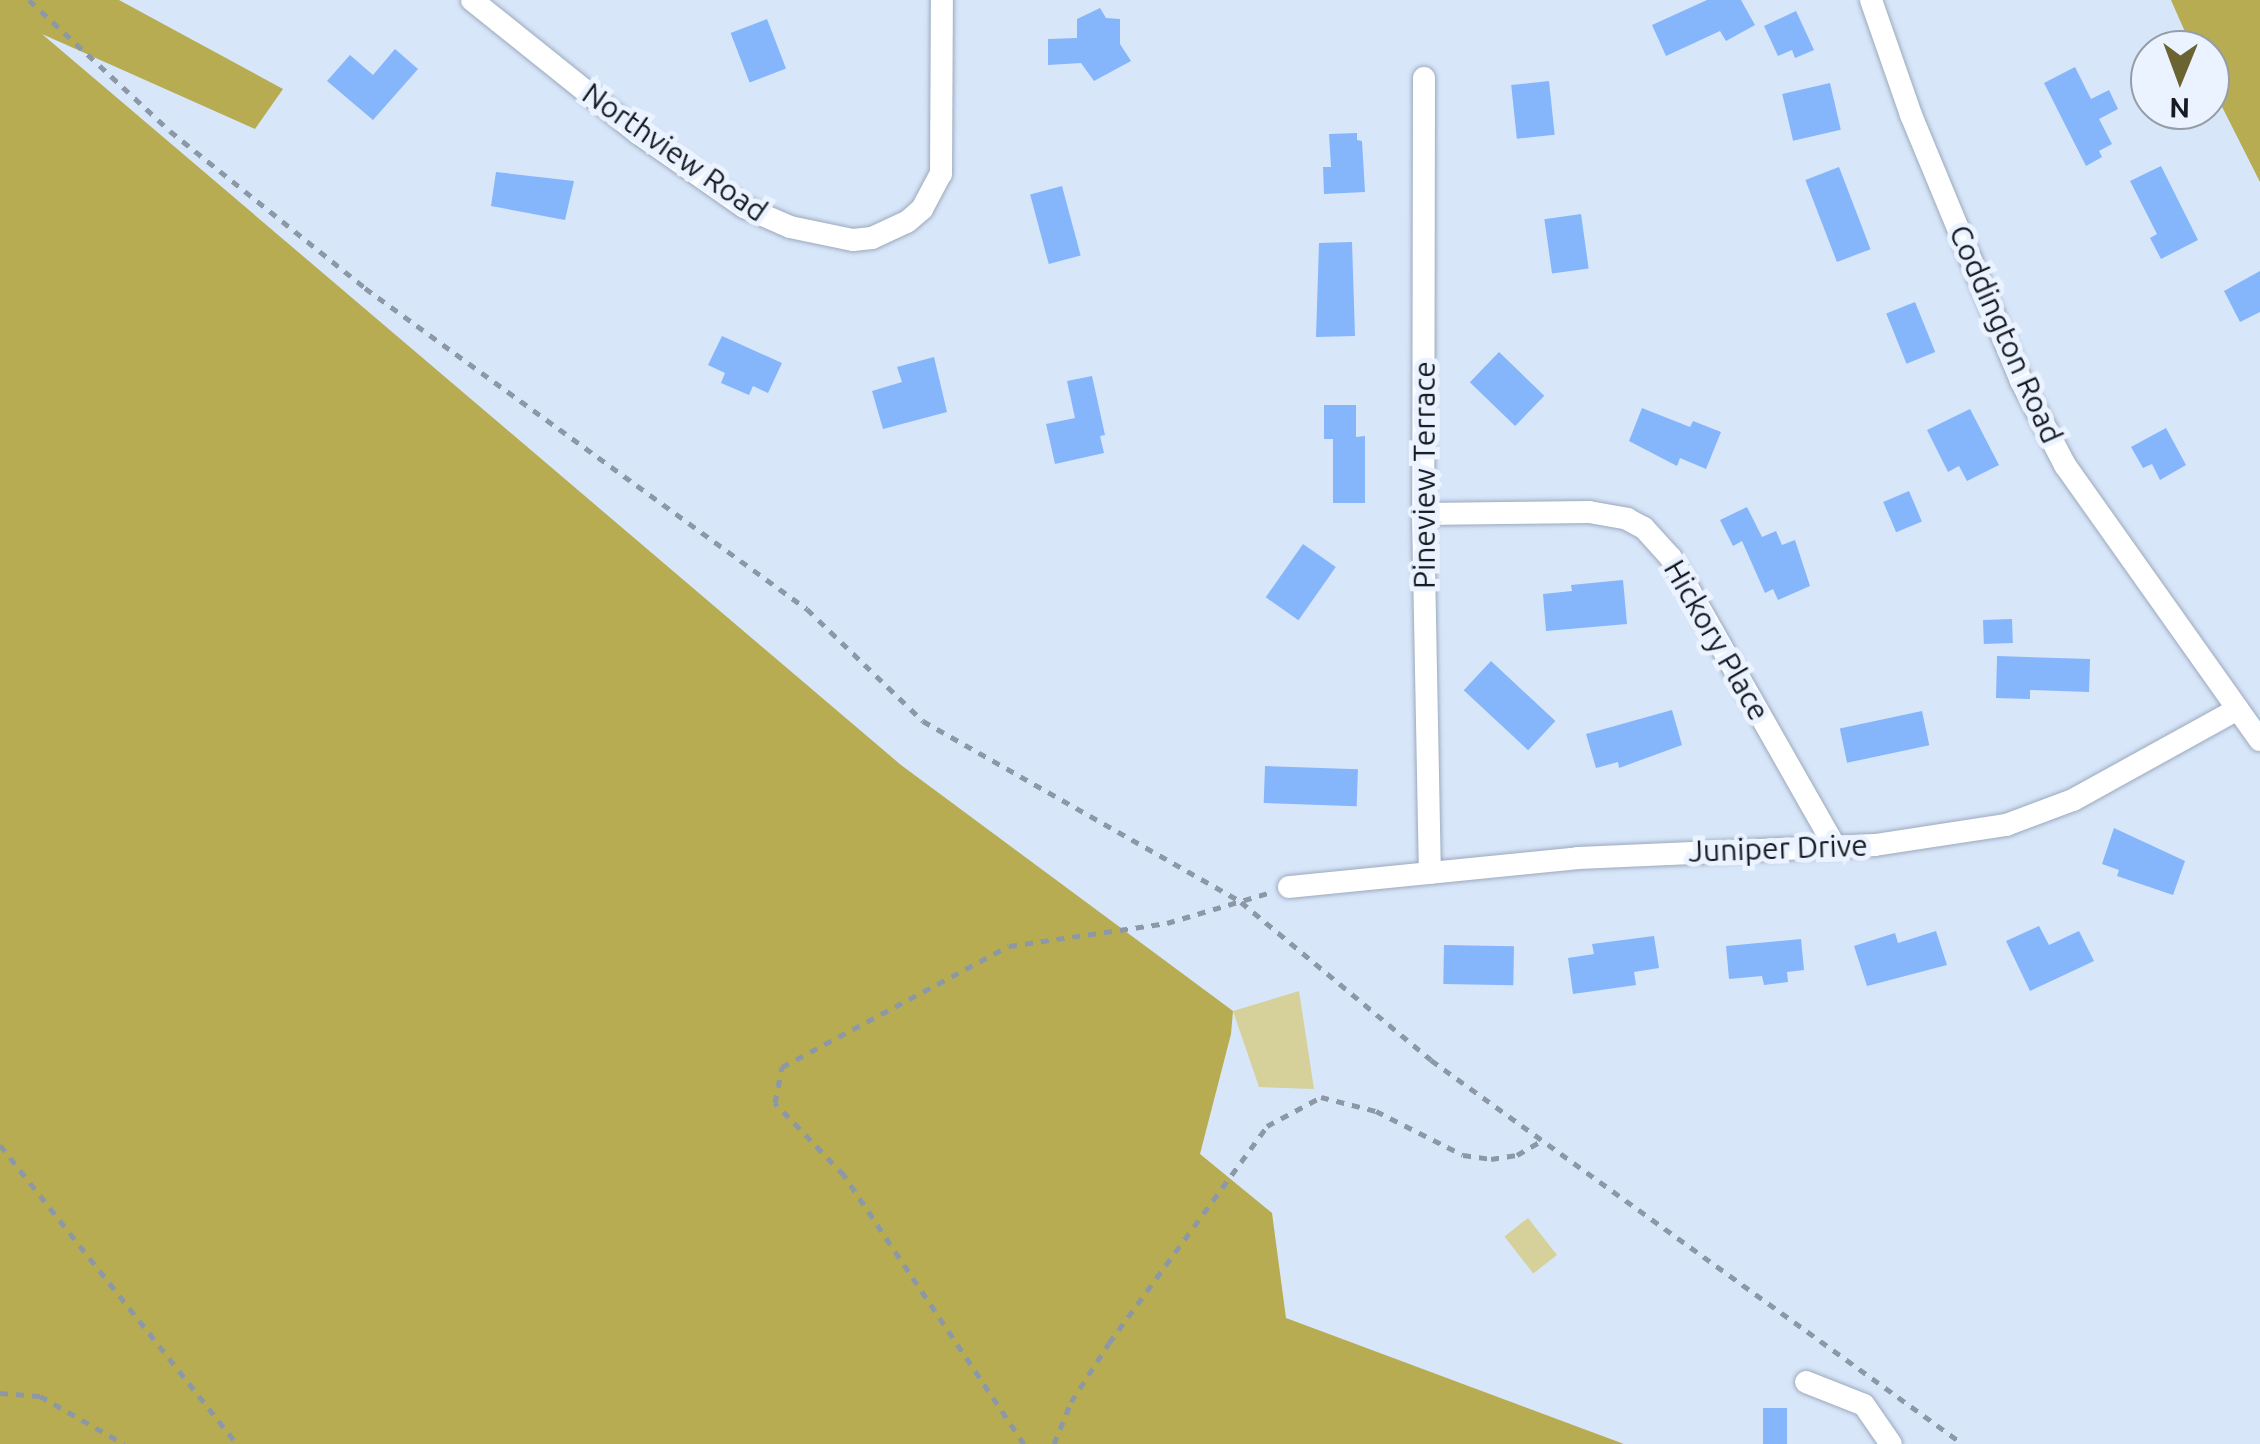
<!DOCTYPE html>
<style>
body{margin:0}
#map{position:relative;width:2260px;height:1444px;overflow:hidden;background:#d8e6fa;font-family:Ubuntu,sans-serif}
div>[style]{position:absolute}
.green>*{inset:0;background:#d6d09a;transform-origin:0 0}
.forest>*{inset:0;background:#b7ac51}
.building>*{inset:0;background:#85b5fb;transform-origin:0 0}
.path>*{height:5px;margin-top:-2.5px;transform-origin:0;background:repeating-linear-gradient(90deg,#8d98a7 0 8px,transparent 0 16px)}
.roads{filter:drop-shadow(0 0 2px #9ba9bc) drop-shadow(0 0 2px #9ba9bc)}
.minor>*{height:22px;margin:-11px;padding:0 11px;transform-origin:11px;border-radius:11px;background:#fff}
span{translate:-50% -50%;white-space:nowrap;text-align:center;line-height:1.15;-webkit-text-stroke:10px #eaf3ff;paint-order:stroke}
.street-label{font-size:30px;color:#161b22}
.north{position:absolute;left:2130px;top:30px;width:100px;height:100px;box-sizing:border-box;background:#eaf3ff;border:2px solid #959da7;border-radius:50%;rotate:181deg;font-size:28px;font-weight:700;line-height:40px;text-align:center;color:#161b22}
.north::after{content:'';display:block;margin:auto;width:35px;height:45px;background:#6b6431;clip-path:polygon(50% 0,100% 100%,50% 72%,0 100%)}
</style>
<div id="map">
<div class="green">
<i style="clip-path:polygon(1299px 991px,1314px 1089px,1259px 1087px,1233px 1011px)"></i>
<i style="left:1528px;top:1218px;width:47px;height:30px;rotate:52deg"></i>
</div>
<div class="forest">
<i style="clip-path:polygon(0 0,119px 0,283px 89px,255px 129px,42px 34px,901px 765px,1233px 1011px,1231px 1034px,1200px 1154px,1272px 1213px,1286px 1318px,1624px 1444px,0 1444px)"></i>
<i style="clip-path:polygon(2171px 0,2260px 0,2260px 182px,2210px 83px,2210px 50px,2193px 50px)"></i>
</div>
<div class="building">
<i style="clip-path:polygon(1707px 0,1741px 0,1755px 25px,1726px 41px,1720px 31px,1666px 56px,1652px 25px)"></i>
<i style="clip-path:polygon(1100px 8px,1106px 18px,1120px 19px,1120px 44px,1131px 61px,1094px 81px,1081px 63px,1048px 65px,1048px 39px,1077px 38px,1077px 19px)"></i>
<i style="clip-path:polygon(1796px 11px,1814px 50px,1795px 58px,1792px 50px,1778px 56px,1764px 26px)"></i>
<i style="left:767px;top:19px;width:53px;height:39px;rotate:69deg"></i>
<i style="clip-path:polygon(395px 49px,418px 69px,373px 120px,327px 81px,350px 55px,373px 75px)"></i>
<i style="clip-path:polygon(2075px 67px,2091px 99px,2109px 90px,2118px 109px,2099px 119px,2112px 144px,2099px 151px,2102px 157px,2086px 166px,2044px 83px)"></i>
<i style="left:1549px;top:81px;width:54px;height:38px;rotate:84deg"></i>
<i style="left:1830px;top:83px;width:48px;height:49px;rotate:77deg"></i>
<i style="clip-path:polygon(1357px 133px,1357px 140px,1362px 141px,1365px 192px,1324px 194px,1323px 167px,1331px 167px,1329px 134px)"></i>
<i style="clip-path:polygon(2161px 166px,2198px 240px,2161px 259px,2150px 238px,2157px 234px,2130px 181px)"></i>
<i style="left:1839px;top:167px;width:88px;height:36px;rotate:69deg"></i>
<i style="clip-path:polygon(496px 172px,574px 181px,565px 220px,491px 206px)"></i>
<i style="left:1062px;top:186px;width:72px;height:33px;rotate:75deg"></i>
<i style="left:1581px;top:214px;width:55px;height:37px;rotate:82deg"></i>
<i style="clip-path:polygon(1352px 242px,1355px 336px,1316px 337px,1319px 243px)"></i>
<i style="clip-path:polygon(2260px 271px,2260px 312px,2240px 322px,2224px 291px)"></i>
<i style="left:1915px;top:302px;width:54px;height:31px;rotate:68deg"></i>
<i style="clip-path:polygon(722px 336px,782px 363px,768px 393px,753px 386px,749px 395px,721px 383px,725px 373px,708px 365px)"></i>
<i style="left:1499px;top:352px;width:63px;height:42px;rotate:44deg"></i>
<i style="clip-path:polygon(934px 357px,947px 412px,883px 429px,872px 391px,902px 382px,897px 367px)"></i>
<i style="clip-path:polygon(1092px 376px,1105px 435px,1100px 436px,1104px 453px,1055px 464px,1046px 424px,1075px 418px,1067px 381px)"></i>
<i style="clip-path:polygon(1324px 405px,1356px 405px,1356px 437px,1365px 436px,1365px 503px,1333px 503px,1333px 439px,1324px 439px)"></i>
<i style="clip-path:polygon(1642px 408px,1690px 427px,1693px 421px,1721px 432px,1706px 469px,1680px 458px,1677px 466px,1629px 441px)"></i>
<i style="clip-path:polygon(1970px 409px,1999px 465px,1967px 481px,1959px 466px,1948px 472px,1927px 430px)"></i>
<i style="clip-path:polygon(2166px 428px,2186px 465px,2160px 480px,2152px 464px,2143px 468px,2131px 447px)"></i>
<i style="left:1909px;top:491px;width:33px;height:28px;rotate:67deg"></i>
<i style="clip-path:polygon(1747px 507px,1762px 537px,1776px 531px,1782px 545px,1795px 540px,1810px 586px,1778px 600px,1773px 589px,1765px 593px,1742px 541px,1733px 546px,1720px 520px)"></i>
<i style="left:1303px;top:544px;width:40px;height:65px;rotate:35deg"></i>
<i style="clip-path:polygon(1623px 580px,1627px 624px,1546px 631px,1543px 594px,1572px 591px,1571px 585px)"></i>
<i style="left:2012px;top:619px;width:24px;height:29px;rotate:88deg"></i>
<i style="clip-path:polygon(1997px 656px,2090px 659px,2089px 692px,2030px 690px,2030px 699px,1996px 698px)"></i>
<i style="left:1491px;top:661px;width:88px;height:40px;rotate:43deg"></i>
<i style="clip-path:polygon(1672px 710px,1682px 745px,1619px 768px,1618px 762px,1596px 768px,1586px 734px)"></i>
<i style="left:1922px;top:711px;width:35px;height:84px;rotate:78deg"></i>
<i style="left:1265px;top:766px;width:93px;height:37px;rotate:2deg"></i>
<i style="clip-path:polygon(2114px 828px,2185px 861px,2173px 895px,2117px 876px,2119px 870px,2102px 864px)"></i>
<i style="clip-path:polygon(2039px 926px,2049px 945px,2079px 931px,2094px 961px,2030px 991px,2006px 941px)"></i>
<i style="clip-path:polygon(1936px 931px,1947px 965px,1867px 986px,1854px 946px,1895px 933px,1898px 943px)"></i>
<i style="clip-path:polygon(1654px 936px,1659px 968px,1634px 972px,1636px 985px,1573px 994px,1568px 958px,1594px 954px,1592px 944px)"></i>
<i style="clip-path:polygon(1801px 939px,1804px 970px,1787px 972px,1788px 982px,1764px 985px,1762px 976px,1729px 979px,1726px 946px)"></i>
<i style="left:1444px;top:945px;width:70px;height:39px;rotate:1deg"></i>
<i style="left:1763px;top:1408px;width:24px;height:36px"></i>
</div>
<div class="path">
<i style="left:29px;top:0;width:192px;rotate:42.9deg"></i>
<i style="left:170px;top:131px;width:250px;rotate:38.8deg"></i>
<i style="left:365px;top:288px;width:546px;rotate:35.99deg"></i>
<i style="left:807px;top:609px;width:161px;rotate:44deg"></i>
<i style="left:923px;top:721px;width:366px;rotate:29.6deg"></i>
<i style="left:1241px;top:902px;width:247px;rotate:39.7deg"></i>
<i style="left:1431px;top:1060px;width:656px;rotate:35.82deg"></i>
<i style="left:0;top:1145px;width:382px;rotate:51.6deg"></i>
<i style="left:0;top:1393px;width:40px;rotate:4.3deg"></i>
<i style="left:40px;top:1396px;width:97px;rotate:29.7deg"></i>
<i style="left:1024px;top:1444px;width:324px;rotate:-123.8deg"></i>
<i style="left:844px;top:1175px;width:100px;rotate:-133.8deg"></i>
<i style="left:775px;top:1103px;width:37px;rotate:-79deg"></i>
<i style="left:782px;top:1067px;width:257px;rotate:-28.1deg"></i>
<i style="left:1009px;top:946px;width:160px;rotate:-8.3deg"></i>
<i style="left:1167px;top:923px;width:105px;rotate:-16.5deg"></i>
<i style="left:1054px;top:1444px;width:45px;rotate:-68deg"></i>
<i style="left:1071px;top:1402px;width:70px;rotate:-57.2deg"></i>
<i style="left:1109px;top:1343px;width:268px;rotate:-53.9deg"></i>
<i style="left:1267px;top:1126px;width:61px;rotate:-28.2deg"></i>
<i style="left:1321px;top:1097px;width:57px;rotate:14.3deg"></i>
<i style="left:1376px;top:1111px;width:97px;rotate:26.8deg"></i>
<i style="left:1463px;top:1155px;width:28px;rotate:8deg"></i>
<i style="left:1491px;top:1159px;width:26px;rotate:-9deg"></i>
<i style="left:1517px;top:1155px;width:28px;rotate:-30deg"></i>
</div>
<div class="roads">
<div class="minor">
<i style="left:472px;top:0;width:213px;rotate:38.7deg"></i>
<i style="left:638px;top:133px;width:129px;rotate:34.9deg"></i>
<i style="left:744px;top:207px;width:50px;rotate:23.5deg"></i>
<i style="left:790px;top:227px;width:64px;rotate:11.7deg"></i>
<i style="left:853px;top:240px;width:19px;rotate:-6deg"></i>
<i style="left:872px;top:238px;width:38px;rotate:-25deg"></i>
<i style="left:907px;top:222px;width:20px;rotate:-41deg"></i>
<i style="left:922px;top:209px;width:40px;rotate:-62deg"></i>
<i style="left:941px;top:174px;width:174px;rotate:-89.7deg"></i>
<i style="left:1871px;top:0;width:122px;rotate:70.8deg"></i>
<i style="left:1911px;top:115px;width:288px;rotate:67.5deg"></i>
<i style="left:2021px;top:381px;width:95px;rotate:62.4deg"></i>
<i style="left:2065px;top:465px;width:337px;rotate:54.7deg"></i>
<i style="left:1424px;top:78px;width:436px;rotate:90.1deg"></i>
<i style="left:1423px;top:514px;width:359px;rotate:88.9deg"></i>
<i style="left:1423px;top:514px;width:166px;rotate:-0.7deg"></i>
<i style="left:1589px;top:512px;width:39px;rotate:10deg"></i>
<i style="left:1627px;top:519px;width:19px;rotate:28deg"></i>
<i style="left:1644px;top:528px;width:40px;rotate:48deg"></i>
<i style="left:1671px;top:558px;width:332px;rotate:60.4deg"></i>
<i style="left:1289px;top:887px;width:290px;rotate:-5.7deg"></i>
<i style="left:1578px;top:858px;width:297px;rotate:-2.5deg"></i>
<i style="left:1875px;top:845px;width:133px;rotate:-8.7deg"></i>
<i style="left:2006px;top:825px;width:72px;rotate:-20.5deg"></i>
<i style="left:2073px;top:800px;width:188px;rotate:-28.9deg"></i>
<i style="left:1806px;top:1382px;width:62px;rotate:21.6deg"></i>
<i style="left:1864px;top:1405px;width:47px;rotate:55.3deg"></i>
</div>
</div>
<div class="street-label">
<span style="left:675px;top:152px;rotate:35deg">Northview Road</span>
<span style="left:2006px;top:334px;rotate:66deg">Coddington Road</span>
<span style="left:1424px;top:475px;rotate:-90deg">Pineview Terrace</span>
<span style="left:1717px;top:640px;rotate:60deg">Hickory Place</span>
<span style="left:1778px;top:848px;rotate:-2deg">Juniper Drive</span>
</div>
<div class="north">N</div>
</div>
